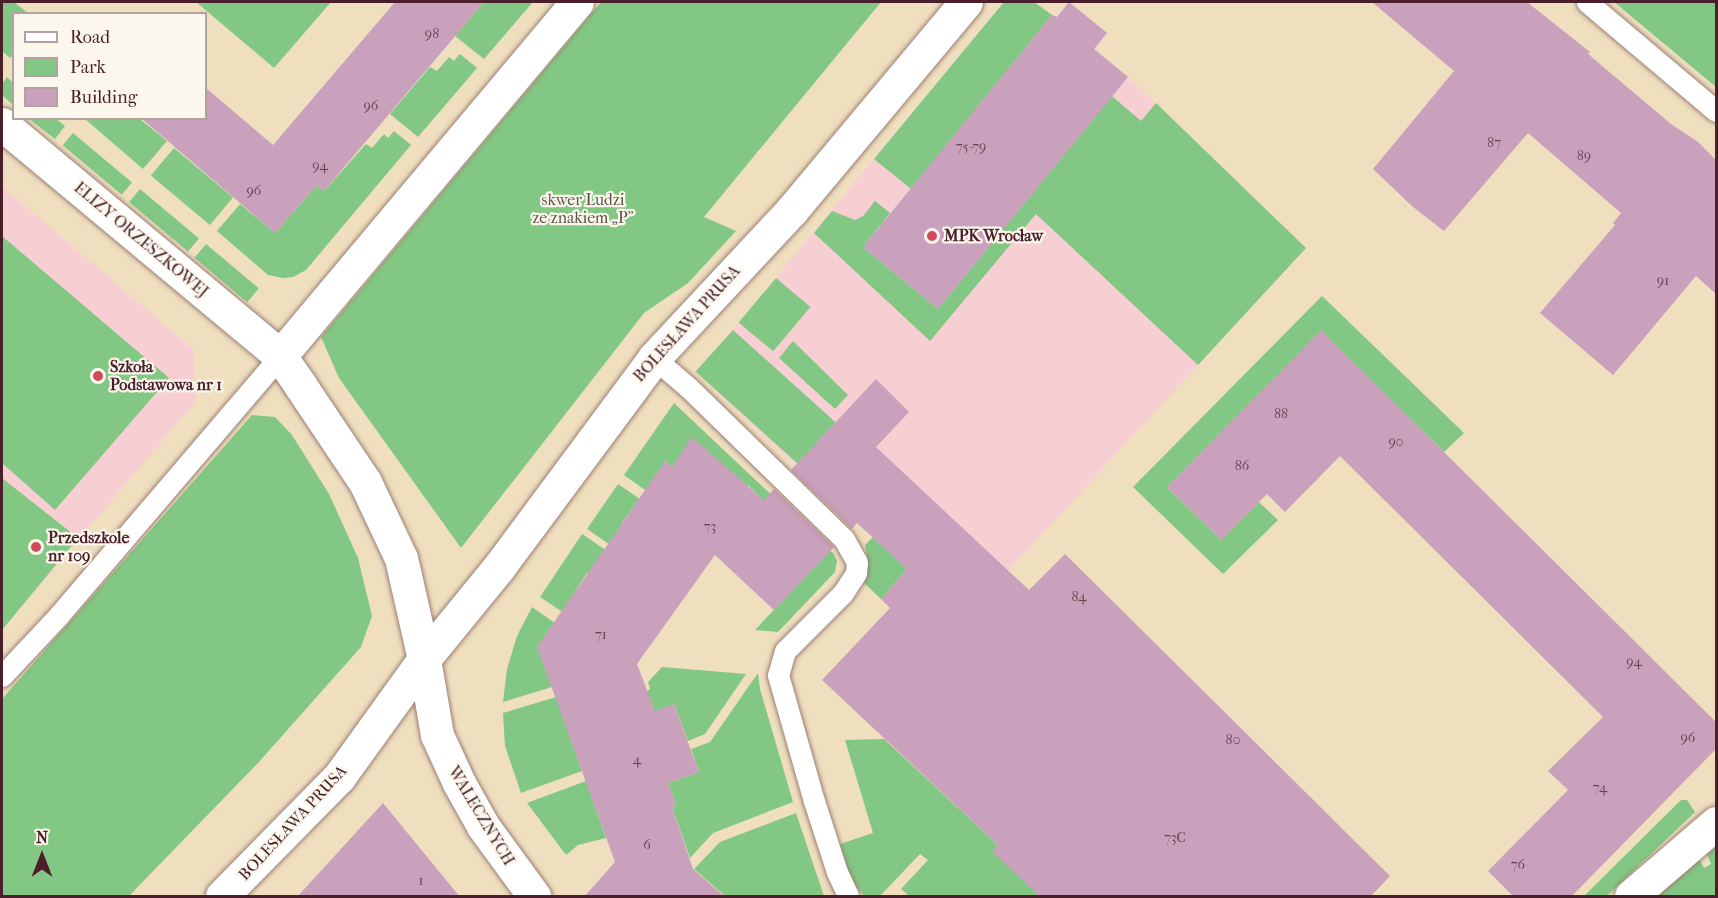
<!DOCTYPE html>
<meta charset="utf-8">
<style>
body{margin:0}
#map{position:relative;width:1718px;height:898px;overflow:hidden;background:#efdfbf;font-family:"IM FELL French Canon",serif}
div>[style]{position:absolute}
.built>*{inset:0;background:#f7cfd2}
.green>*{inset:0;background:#82c884;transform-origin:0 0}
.building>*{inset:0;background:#c9a1bd}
.roads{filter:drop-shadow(0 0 2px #9c7f75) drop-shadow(0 0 2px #9c7f75)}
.service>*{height:21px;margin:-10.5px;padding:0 10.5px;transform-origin:10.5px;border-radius:10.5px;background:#fff}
.minor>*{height:33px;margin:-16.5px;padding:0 16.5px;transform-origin:16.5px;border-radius:16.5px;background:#fff}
.dots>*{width:16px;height:16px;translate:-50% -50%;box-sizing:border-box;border:3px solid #fbf7ec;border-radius:50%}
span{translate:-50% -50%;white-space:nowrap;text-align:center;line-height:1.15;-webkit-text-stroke:4.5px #fbf7ec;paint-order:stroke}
.number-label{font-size:14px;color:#6a4050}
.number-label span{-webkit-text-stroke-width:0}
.park-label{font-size:16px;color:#5b5246}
.poi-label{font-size:16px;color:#4a1f2b;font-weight:700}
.left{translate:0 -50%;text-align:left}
.street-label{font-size:16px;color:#4a1f2b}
.frame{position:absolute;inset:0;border:3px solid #4a1f2b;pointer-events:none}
.legend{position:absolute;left:12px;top:12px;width:195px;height:108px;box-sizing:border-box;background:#fbf7ec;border:2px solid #b4a19f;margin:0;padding:8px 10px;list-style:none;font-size:18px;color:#4a1f2b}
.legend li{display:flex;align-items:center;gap:12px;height:30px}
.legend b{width:30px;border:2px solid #b4a19f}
.north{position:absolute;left:12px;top:826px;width:60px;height:60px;-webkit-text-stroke:4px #fbf7ec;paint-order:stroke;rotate:0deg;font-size:16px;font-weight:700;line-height:24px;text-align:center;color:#4a1f2b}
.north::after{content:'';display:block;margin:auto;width:21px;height:27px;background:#4a1f2b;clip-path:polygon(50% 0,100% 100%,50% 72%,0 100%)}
</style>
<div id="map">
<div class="built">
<i style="clip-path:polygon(1004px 2px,1034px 2px,1056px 17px,1069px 2px,1107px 33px,1095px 49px,1128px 77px,1306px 248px,1008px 571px,923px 584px,697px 373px)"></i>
<i style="clip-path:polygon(2px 186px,194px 350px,195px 402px,2px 630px)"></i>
</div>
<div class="green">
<i style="clip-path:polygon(2px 2px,14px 2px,28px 13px,14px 14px,13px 54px,10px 58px,2px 51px)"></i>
<i style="clip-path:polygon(196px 2px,331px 2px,274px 68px)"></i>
<i style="clip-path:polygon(484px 2px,533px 2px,484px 59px,455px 36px)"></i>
<i style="clip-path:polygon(601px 2px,881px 2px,704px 217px,736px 231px,688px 283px,644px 313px,461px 548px,339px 378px,321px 337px)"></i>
<i style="clip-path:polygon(1004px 2px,1034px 2px,1052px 15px,911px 189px,874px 159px)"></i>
<i style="clip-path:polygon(1614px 2px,1716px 2px,1716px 87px)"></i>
<i style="clip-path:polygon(460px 54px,477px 68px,418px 137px,390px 114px,430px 67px,437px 71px,449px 57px,454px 61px)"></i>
<i style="clip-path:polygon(7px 77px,13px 83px,13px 105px,2px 95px,2px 84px)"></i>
<i style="clip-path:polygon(1112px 96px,1141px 121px,1156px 103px,1306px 248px,1198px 365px,1036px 214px,930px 341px,814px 233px,832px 211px,855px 220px,863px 216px,875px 201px,890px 213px,863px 247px,938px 309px)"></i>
<i style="clip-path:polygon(29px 119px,56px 119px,65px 126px,55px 139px)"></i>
<i style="clip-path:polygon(85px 119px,140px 119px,167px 141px,143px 169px)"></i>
<i style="clip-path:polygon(394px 131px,411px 145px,306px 270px,293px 277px,283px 278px,268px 275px,217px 231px,240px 204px,275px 233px,316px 186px,324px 191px,366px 144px,372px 148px,384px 134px,388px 138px)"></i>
<i style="left:73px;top:133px;width:77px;height:16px;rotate:40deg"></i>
<i style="left:174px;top:148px;width:77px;height:36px;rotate:40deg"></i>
<i style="left:140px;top:189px;width:77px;height:17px;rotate:40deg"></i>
<i style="clip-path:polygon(2px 236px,169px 378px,55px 510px,2px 463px)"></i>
<i style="left:206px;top:244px;width:69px;height:18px;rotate:40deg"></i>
<i style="left:776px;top:278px;width:45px;height:58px;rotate:40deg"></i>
<i style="clip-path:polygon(1322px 296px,1464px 433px,1444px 452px,1321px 331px,1167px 487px,1221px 540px,1259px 502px,1278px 520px,1223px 574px,1133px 487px)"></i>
<i style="left:733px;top:330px;width:138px;height:56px;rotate:42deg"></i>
<i style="clip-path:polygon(793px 341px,848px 395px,835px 409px,779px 358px)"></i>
<i style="clip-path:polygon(674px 403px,834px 554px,837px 561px,835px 572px,778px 632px,755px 630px,823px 558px,749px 486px,672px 467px,665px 461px,652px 495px,624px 475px)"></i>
<i style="clip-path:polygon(252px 415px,275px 417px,292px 435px,329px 494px,358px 558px,372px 616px,361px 647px,258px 763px,129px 896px,2px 896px,2px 699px)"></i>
<i style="clip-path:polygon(2px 478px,78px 538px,2px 630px)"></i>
<i style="clip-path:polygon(618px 484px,647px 504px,636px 503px,622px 523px,630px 530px,616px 549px,587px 529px)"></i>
<i style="clip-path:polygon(582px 534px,613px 555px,596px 579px,587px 573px,574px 593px,582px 599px,570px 617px,540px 597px)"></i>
<i style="clip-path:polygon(873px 537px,907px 569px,881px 599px,864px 583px,868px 564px,865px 545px)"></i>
<i style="clip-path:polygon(532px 607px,562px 628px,552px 687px,503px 702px,507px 669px,517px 636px)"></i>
<i style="clip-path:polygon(662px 667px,746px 674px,705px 734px,688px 741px,674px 704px,643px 716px,647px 691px,650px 689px,648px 682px)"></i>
<i style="clip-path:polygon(758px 673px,760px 689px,793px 802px,713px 833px,690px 858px,672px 807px,676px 805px,668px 783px,699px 772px,691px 749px,710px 742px)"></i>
<i style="clip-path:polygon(556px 697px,582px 771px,521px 793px,505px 746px,503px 713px)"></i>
<i style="clip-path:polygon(884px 739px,998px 845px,993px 851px,1040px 896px,909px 896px,901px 889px,928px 860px,920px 854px,880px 896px,864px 896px,851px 880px,840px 844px,873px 833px,845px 740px)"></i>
<i style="clip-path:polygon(586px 781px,606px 838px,578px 845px,566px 855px,527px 803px)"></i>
<i style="clip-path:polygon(1681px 800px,1687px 800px,1695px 812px,1607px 896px,1584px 896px)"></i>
<i style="clip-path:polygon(796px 813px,824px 896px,725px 896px,694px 869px,720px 842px)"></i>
<i style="clip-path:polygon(1716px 847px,1716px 896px,1657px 896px,1700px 860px,1704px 868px,1711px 864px,1707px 854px)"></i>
</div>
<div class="building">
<i style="clip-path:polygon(395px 2px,484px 2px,324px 191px,316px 186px,275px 233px,141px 118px,206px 118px,206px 88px,273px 145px)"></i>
<i style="clip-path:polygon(1069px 2px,1107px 33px,1094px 49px,1128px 77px,938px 309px,863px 247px,1052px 15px,1057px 17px)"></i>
<i style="clip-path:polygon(1372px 2px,1527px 2px,1590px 52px,1588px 54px,1671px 124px,1698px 142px,1716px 160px,1716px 294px,1696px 276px,1613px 375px,1540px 313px,1615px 225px,1613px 223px,1621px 213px,1528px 133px,1444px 231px,1413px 207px,1373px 169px,1454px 71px)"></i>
<i style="clip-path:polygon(1321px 330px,1716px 722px,1716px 749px,1571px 897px,1514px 897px,1488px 871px,1568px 790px,1548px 771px,1603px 717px,1340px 456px,1285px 512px,1267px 494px,1221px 540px,1167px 487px)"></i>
<i style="clip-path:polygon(876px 379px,909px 412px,876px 447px,1029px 590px,1065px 554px,1390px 876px,1370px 897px,1040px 897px,992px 851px,998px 845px,822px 680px,890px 608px,881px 599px,907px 569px,857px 523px,852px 529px,791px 470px)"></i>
<i style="clip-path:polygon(692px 437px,764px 500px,774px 489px,834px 547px,774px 610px,715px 555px,637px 664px,655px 711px,674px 704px,699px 772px,668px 783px,676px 805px,672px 807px,693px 869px,725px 897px,584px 897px,615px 862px,537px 647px,665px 461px,672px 467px)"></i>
<i style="clip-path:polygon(383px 803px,460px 897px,297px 897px)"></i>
</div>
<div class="roads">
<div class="service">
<i style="left:1587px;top:2px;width:169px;rotate:40.2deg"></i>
<i style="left:654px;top:358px;width:46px;rotate:40.6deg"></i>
<i style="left:689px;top:388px;width:216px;rotate:44.3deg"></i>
<i style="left:844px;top:539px;width:26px;rotate:61deg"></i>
<i style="left:857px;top:562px;width:11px;rotate:95deg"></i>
<i style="left:856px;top:573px;width:24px;rotate:123deg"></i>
<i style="left:843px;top:593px;width:82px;rotate:135deg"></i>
<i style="left:785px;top:651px;width:25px;rotate:106deg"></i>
<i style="left:778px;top:675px;width:131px;rotate:74.1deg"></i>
<i style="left:814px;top:801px;width:75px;rotate:72.1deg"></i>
<i style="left:837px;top:872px;width:26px;rotate:65deg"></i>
<i style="left:2px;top:676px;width:83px;rotate:-46.9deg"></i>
<i style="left:59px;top:615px;width:340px;rotate:-49.5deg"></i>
</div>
<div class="minor">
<i style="left:2px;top:124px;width:362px;rotate:39.8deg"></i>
<i style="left:280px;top:356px;width:35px;rotate:55deg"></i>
<i style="left:300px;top:385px;width:117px;rotate:56.2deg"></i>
<i style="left:365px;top:482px;width:84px;rotate:64.7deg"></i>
<i style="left:401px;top:558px;width:104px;rotate:77.2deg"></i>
<i style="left:424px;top:659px;width:77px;rotate:80.3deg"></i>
<i style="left:437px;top:735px;width:53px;rotate:65.4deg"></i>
<i style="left:459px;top:783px;width:49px;rotate:60.8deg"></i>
<i style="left:483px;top:826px;width:87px;rotate:53.9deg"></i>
<i style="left:280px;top:356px;width:462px;rotate:-50deg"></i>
<i style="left:222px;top:896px;width:167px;rotate:-45.5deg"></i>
<i style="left:339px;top:777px;width:145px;rotate:-54.2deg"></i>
<i style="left:424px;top:659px;width:119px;rotate:-50.8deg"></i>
<i style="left:499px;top:567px;width:260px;rotate:-53.4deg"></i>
<i style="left:654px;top:358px;width:202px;rotate:-47deg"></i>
<i style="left:792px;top:210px;width:271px;rotate:-50.1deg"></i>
<i style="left:1631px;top:896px;width:112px;rotate:-40.7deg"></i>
</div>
</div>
<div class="dots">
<i style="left:932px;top:236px;background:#d1495b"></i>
<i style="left:98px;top:376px;background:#d1495b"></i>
<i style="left:36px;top:547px;background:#d1495b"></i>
</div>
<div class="number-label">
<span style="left:432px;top:34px">98</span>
<span style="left:371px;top:106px">96</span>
<span style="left:1494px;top:143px">87</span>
<span style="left:971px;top:147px">75-79</span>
<span style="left:1584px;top:156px">89</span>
<span style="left:320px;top:166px">94</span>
<span style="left:254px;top:191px">96</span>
<span style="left:1663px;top:281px">91</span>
<span style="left:1281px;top:414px">88</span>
<span style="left:1396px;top:442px">90</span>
<span style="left:1242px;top:466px">86</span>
<span style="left:710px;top:527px">73</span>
<span style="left:1079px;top:597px">84</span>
<span style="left:601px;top:635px">71</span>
<span style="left:1634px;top:662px">94</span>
<span style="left:1688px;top:738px">96</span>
<span style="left:1233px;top:740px">80</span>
<span style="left:637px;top:760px">4</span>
<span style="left:1600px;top:788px">74</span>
<span style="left:1175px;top:838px">73C</span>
<span style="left:647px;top:845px">6</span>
<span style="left:1518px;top:865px">76</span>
<span style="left:421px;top:881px">1</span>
</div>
<div class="park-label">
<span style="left:583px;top:209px">skwer Ludzi<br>ze znakiem „P”</span>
</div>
<div class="poi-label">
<span class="left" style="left:944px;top:236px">MPK Wrocław</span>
<span class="left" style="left:110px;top:376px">Szkoła<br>Podstawowa nr 1</span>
<span class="left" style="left:48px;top:547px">Przedszkole<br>nr 109</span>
</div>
<div class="street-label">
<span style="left:141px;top:240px;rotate:40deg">ELIZY ORZESZKOWEJ</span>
<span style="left:687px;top:324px;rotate:-48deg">BOLESŁAWA PRUSA</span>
<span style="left:481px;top:816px;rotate:59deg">WALECZNYCH</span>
<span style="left:293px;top:823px;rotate:-47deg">BOLESŁAWA PRUSA</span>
</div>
<div class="frame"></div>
<ul class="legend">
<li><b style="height:8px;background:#fff"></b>Road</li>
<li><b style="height:16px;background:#82c884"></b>Park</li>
<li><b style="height:16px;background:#c9a1bd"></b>Building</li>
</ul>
<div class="north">N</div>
</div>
